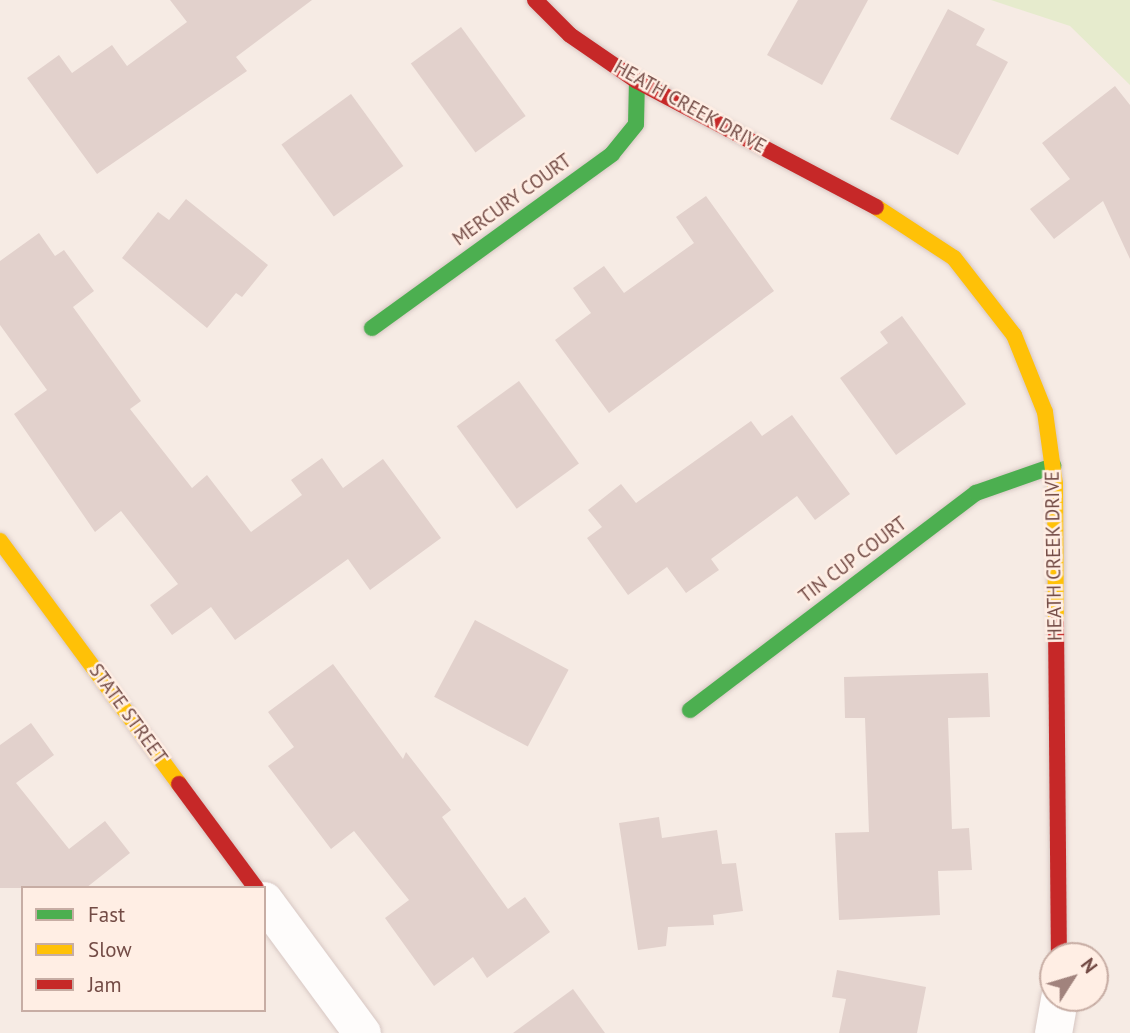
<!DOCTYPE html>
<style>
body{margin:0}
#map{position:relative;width:1130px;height:1033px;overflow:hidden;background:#f6ebe4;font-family:"PT Sans",sans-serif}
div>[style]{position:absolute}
.green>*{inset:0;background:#e6ebcd}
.building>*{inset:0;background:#e2d1cc;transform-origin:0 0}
.roads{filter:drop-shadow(0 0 2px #d7c7c3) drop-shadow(0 0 2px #d7c7c3)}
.street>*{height:37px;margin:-18.5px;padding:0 18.5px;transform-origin:18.5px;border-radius:18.5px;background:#fefcfb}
.fast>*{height:16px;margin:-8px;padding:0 8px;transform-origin:8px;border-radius:8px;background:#4caf50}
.slow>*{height:16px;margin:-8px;padding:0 8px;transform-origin:8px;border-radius:8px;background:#ffc107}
.jam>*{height:16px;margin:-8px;padding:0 8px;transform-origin:8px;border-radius:8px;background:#c62828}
span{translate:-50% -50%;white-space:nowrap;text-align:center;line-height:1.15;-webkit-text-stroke:5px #ffeee4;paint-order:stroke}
.street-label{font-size:19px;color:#734b45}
.legend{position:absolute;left:21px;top:886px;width:245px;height:126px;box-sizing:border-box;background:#ffeee4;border:2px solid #c7ada4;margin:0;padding:9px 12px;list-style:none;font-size:21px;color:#734b45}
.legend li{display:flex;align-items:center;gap:14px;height:35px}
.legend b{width:35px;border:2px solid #c7ada4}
.north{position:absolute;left:1039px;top:942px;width:70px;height:70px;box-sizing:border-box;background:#ffeee4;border:2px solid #c7ada4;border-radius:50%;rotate:53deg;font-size:19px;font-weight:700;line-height:28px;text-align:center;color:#734b45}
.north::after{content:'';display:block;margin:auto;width:24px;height:32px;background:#a1837d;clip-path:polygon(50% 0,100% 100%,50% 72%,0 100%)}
</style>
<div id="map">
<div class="green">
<i style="clip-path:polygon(991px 0,1130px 0,1130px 85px,1070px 26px)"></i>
</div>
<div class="building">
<i style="clip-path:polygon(170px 0,312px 0,236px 57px,247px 71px,97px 174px,27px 78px,59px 55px,72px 73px,112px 45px,127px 66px,187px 22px)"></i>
<i style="clip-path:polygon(798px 0,868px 0,822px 85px,767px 55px)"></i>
<i style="clip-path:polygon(948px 9px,985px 29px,976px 45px,1008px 62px,958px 155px,890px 119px)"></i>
<i style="left:461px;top:27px;width:110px;height:62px;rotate:54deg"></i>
<i style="clip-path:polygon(1115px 86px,1130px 105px,1130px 259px,1103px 201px,1054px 239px,1030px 209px,1070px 179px,1042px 143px)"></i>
<i style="left:351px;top:94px;width:89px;height:86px;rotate:54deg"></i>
<i style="clip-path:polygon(706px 196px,774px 291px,609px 413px,555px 340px,591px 313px,573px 288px,604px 266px,624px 293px,694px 243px,676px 217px)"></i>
<i style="clip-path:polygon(186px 199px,268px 265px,242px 297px,236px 293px,207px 328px,122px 258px,158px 212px,169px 220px)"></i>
<i style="clip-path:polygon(39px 233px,55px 256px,64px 250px,94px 291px,73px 307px,141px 401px,130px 409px,192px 488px,207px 475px,251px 532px,302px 495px,291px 480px,322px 458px,343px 488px,383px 459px,441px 538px,370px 590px,348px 559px,235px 640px,211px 607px,172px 635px,150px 605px,178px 584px,121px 511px,95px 532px,14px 414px,47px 390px,0 325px,0 261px)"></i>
<i style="clip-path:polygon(902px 316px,966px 404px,896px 455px,840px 378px,888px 343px,880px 332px)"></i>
<i style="left:519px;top:381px;width:102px;height:77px;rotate:54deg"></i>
<i style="clip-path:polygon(792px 415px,850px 494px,815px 520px,797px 496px,711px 559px,719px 570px,686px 593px,667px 567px,628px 595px,587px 538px,602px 527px,588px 510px,621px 484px,636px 503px,751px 421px,762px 436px)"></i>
<i style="left:475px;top:620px;width:106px;height:87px;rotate:28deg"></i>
<i style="clip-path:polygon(333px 664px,403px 759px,406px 752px,451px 810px,442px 817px,508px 909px,525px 897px,550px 932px,487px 978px,473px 957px,434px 986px,385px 918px,409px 900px,354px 831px,331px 849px,268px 766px,294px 747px,268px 712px)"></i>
<i style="clip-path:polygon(988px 673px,990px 717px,948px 718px,952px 829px,969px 828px,972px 870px,938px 871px,940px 915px,839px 920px,835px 833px,869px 832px,865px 718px,845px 718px,844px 677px)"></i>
<i style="clip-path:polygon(31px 723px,54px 755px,16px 783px,69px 849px,105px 821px,130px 853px,86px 888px,0 888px,0 745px)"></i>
<i style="clip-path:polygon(659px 817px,662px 838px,717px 830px,722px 864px,736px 863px,743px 911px,713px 915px,714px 925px,668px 927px,666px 946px,638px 950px,619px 823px)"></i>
<i style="clip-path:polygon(837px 970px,926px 987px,917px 1033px,839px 1033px,846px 999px,832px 997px)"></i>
<i style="clip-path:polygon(573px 989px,605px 1033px,513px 1033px)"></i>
</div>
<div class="roads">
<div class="street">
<i style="left:264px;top:900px;width:165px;rotate:53.6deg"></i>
<i style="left:1053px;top:1033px;width:36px;rotate:-80deg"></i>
</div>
<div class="fast">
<i style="left:372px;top:328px;width:296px;rotate:-35.9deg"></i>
<i style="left:612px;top:154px;width:38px;rotate:-51deg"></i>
<i style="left:636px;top:124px;width:43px;rotate:-88.7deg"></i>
<i style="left:690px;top:710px;width:359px;rotate:-37.2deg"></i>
<i style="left:976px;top:493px;width:82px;rotate:-19.3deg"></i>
</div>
<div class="slow">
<i style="left:876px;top:207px;width:93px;rotate:33.2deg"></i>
<i style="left:954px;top:258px;width:98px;rotate:52.1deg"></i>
<i style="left:1014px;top:335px;width:83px;rotate:68.1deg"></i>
<i style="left:1045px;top:412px;width:73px;rotate:82.1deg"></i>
<i style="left:1055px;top:484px;width:138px;rotate:89.6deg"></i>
<i style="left:0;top:541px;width:302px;rotate:53.6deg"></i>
</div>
<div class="jam">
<i style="left:535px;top:0;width:49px;rotate:45deg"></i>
<i style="left:570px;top:35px;width:81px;rotate:34.5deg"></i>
<i style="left:637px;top:81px;width:270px;rotate:27.8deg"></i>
<i style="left:1056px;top:622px;width:334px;rotate:89.5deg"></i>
<i style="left:179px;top:784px;width:129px;rotate:53.5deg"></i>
</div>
</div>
<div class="street-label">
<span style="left:690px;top:107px;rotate:29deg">HEATH CREEK DRIVE</span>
<span style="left:512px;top:200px;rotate:-36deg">MERCURY COURT</span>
<span style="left:1054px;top:556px;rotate:-91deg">HEATH CREEK DRIVE</span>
<span style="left:853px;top:560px;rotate:-37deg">TIN CUP COURT</span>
<span style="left:128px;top:714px;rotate:54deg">STATE STREET</span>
</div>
<ul class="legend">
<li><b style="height:9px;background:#4caf50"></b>Fast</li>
<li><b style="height:9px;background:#ffc107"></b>Slow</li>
<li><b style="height:9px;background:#c62828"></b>Jam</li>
</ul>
<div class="north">N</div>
</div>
